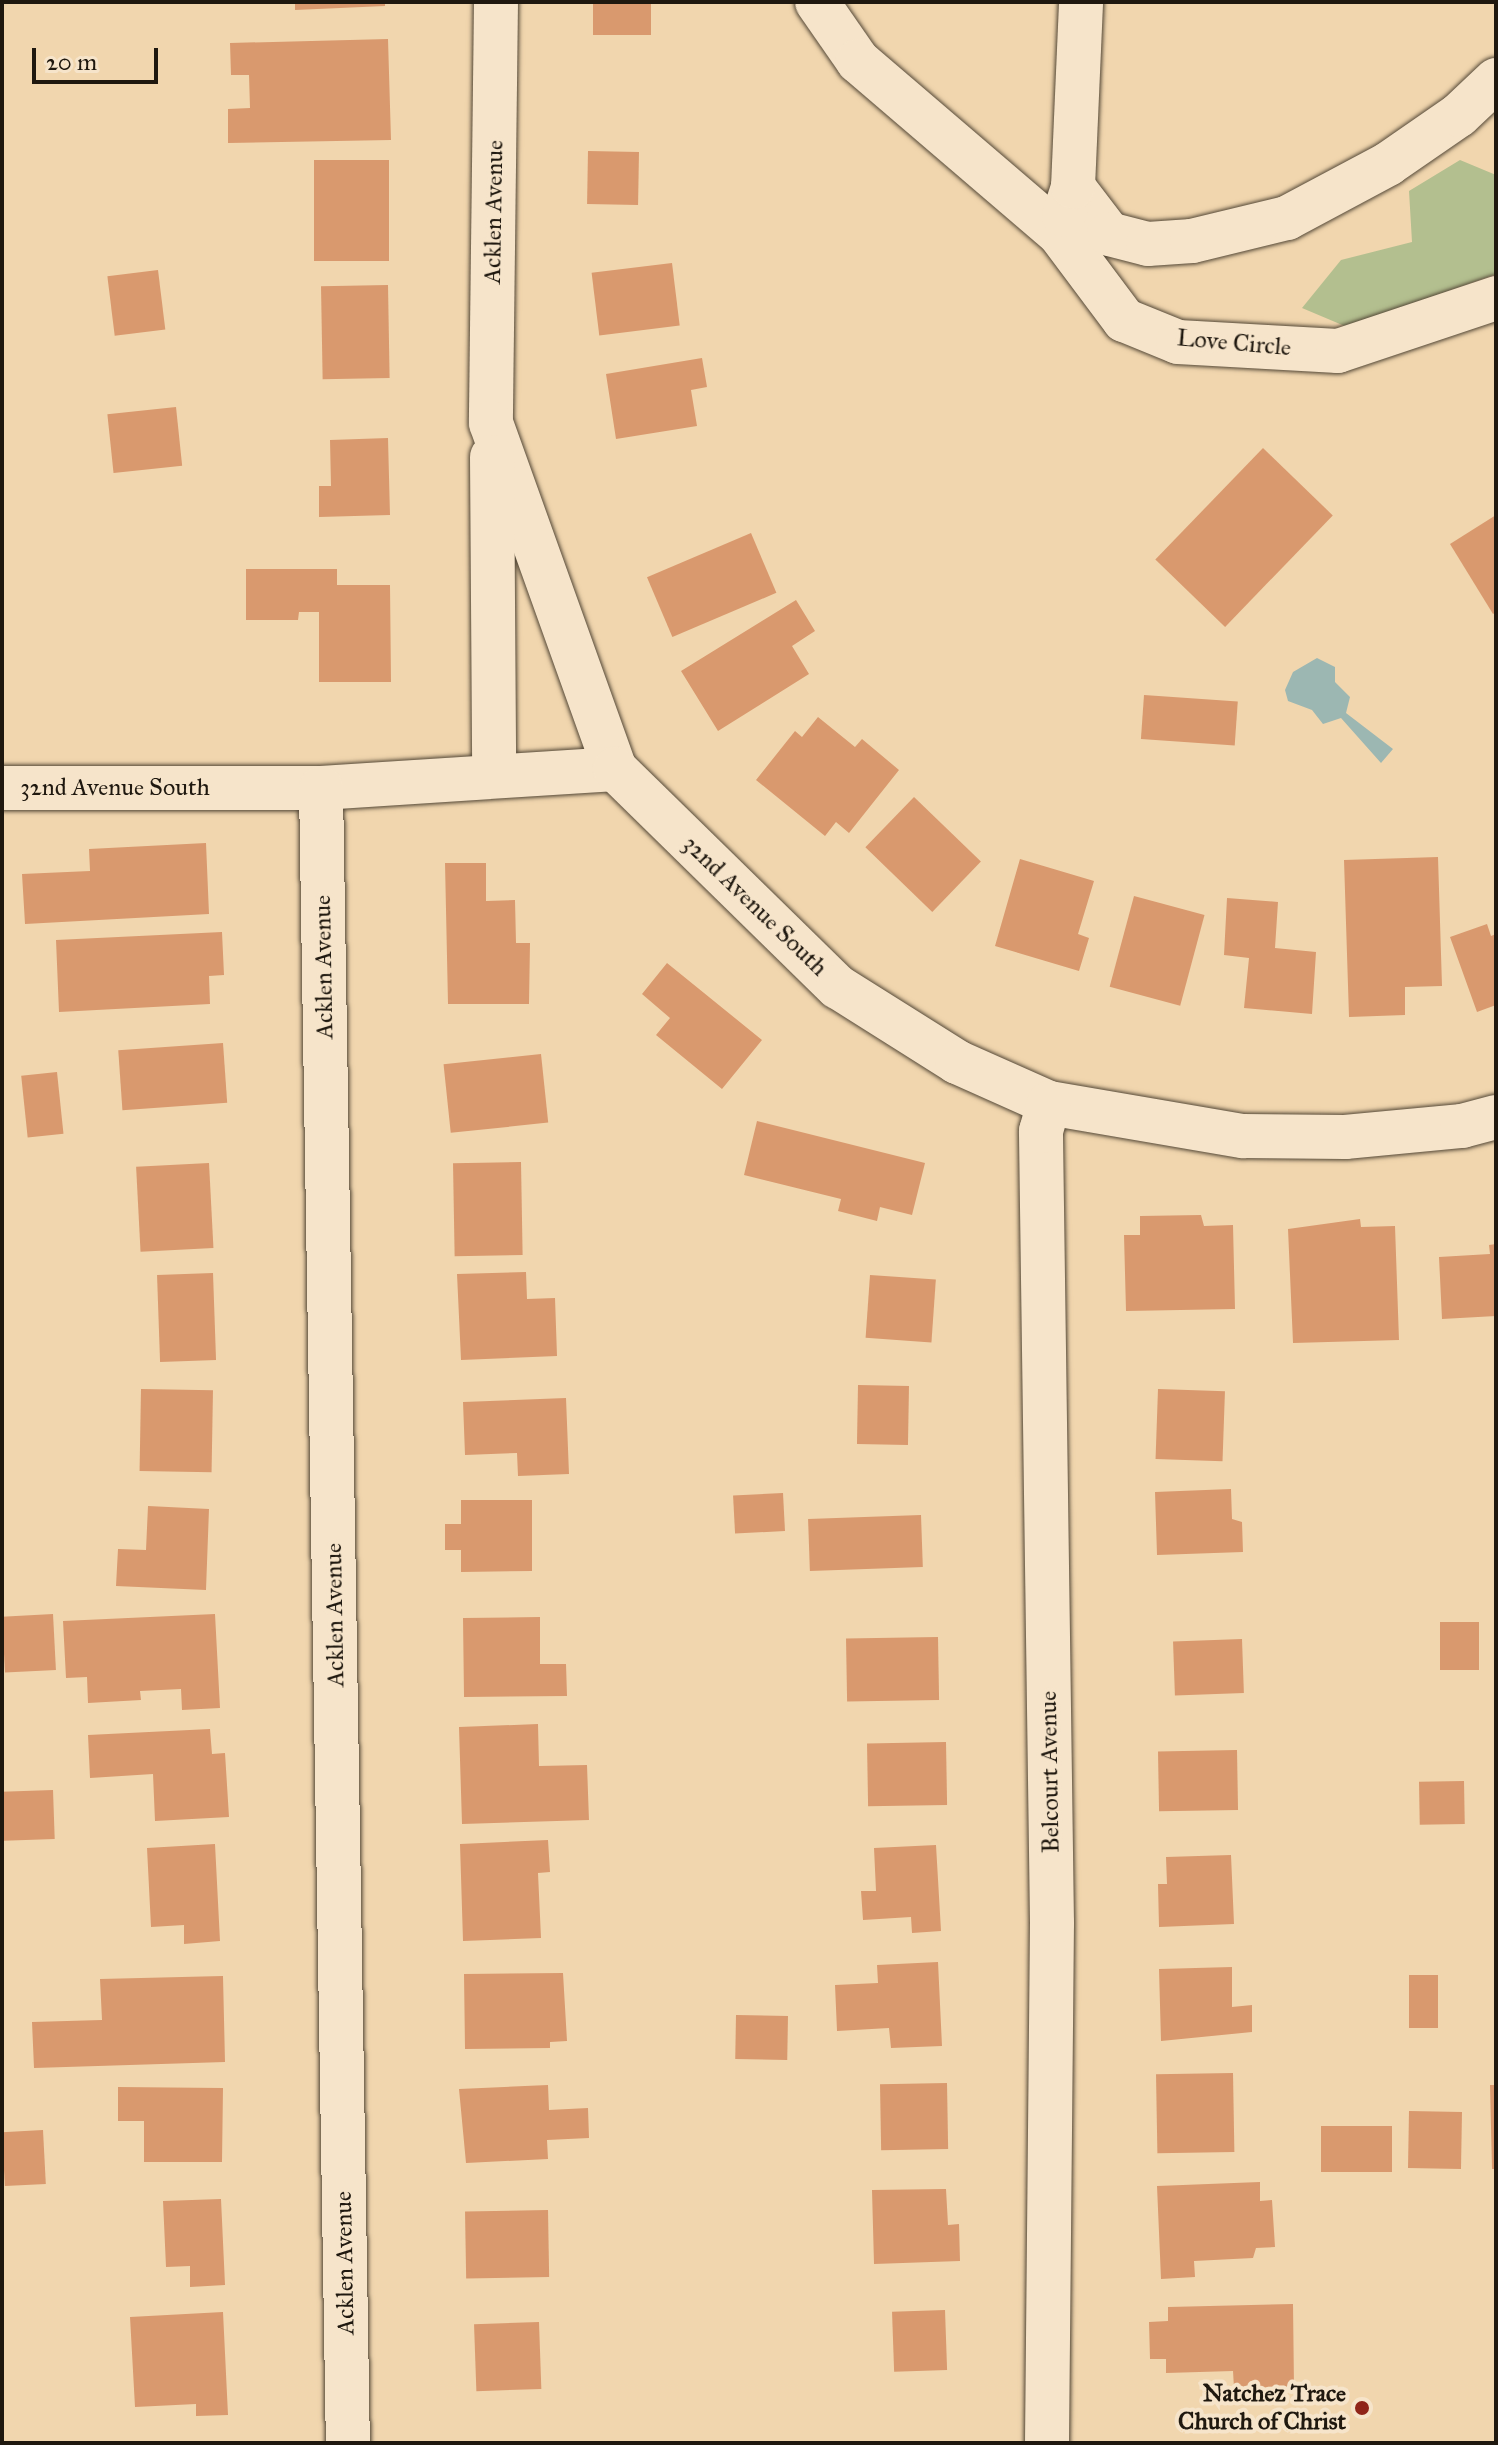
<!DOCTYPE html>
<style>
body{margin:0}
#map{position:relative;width:1498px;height:2445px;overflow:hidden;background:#f1d6ae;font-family:"IM FELL Great Primer",serif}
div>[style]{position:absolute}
.green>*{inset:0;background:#b3bf8f}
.water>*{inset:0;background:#9cb7b2}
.building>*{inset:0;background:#d9996e;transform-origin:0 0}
.roads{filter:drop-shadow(0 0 2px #544837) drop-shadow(0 0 2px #544837)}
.minor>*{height:44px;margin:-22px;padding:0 22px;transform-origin:22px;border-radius:22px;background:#f6e4ca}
.dots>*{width:22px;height:22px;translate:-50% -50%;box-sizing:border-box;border:4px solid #f6e4ca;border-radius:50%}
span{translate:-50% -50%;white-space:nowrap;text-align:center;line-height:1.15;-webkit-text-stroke:8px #f6e4ca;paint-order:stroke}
.street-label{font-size:24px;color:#1f180f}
.poi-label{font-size:24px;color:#1f180f;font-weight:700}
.right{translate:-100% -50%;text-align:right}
.frame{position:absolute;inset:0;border:4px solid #1f180f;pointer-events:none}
.scale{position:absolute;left:32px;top:48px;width:126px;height:36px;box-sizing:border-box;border:4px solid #1f180f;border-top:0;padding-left:10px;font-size:24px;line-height:28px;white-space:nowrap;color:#1f180f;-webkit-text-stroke:6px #f6e4ca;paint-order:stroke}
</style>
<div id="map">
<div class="green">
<i style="clip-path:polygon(1460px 160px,1496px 175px,1496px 274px,1347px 327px,1302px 308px,1341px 260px,1412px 242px,1409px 191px)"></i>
</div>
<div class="water">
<i style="clip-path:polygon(1317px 658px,1335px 667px,1335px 682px,1350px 697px,1346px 713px,1393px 749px,1381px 763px,1341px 718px,1323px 724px,1312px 710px,1288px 701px,1285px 690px,1293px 672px)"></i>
</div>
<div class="building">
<i style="clip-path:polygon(295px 2px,385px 2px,385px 6px,295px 10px)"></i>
<i style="left:593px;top:2px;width:58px;height:33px"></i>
<i style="clip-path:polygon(388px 39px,391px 140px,228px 143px,228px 109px,250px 108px,249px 75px,231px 75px,230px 43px)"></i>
<i style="left:588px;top:151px;width:51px;height:53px;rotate:1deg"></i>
<i style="left:314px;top:160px;width:75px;height:101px"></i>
<i style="left:672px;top:263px;width:63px;height:81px;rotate:83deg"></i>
<i style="left:158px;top:270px;width:60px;height:51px;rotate:83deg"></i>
<i style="left:388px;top:285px;width:93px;height:67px;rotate:89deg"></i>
<i style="clip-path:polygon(702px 358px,707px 387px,691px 390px,697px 426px,616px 439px,606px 374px)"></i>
<i style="left:176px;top:407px;width:59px;height:69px;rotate:84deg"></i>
<i style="clip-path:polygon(388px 438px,390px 515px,319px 517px,319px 486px,331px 486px,330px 440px)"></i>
<i style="left:1263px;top:448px;width:97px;height:155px;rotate:44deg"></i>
<i style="clip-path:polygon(1496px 515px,1496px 612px,1493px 614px,1450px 544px)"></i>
<i style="left:751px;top:533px;width:65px;height:113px;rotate:67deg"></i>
<i style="clip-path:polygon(246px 569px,337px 569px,337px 585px,390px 585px,391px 682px,319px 682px,319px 612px,299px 612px,298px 620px,246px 620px)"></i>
<i style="clip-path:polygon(796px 600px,815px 631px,792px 646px,809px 674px,718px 731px,681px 671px)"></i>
<i style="left:1144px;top:695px;width:94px;height:44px;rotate:4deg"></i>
<i style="clip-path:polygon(818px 717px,855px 747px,862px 739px,899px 770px,849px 833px,836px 822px,825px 836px,756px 780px,795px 731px,802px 737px)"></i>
<i style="left:914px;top:797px;width:93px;height:70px;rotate:44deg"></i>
<i style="clip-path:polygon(206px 843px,209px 914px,25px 924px,22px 874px,90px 871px,89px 849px)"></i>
<i style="clip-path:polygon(1438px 857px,1442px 986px,1405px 987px,1405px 1015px,1349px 1017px,1344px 860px)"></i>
<i style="clip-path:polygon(1020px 859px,1094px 881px,1078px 934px,1089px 938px,1079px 971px,995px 946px)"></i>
<i style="clip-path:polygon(445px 863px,486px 863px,486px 901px,515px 900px,516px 943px,530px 943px,529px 1004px,448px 1004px)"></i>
<i style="left:1134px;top:896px;width:73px;height:94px;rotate:15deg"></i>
<i style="clip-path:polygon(1227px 898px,1278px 902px,1275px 948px,1316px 952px,1312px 1014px,1244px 1008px,1249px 958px,1224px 955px)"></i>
<i style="clip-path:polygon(1487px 924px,1491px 936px,1496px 934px,1496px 1005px,1477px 1012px,1450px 937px)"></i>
<i style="clip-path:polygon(222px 932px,224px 975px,209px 976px,210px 1004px,59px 1012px,56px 940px)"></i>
<i style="clip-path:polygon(667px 963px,762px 1040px,722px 1089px,656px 1035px,670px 1018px,642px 994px)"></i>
<i style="left:223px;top:1043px;width:60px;height:105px;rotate:86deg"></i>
<i style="left:541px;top:1054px;width:69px;height:98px;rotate:84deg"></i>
<i style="left:57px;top:1072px;width:62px;height:36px;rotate:84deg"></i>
<i style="clip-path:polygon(757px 1121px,925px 1163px,912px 1215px,880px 1207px,877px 1221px,838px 1211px,841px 1199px,744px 1175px)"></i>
<i style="left:521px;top:1162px;width:93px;height:68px;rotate:89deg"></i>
<i style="left:209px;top:1163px;width:85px;height:73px;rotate:87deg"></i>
<i style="clip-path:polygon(1201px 1215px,1204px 1226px,1233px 1225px,1235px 1309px,1126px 1311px,1124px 1235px,1140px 1235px,1140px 1216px)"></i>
<i style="clip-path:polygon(1360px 1219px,1361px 1227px,1395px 1226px,1399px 1340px,1293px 1343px,1288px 1229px)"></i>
<i style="clip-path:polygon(1496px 1244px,1496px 1316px,1442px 1319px,1439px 1257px,1490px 1254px,1489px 1245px)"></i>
<i style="clip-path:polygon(526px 1272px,527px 1299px,555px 1298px,557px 1356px,461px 1360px,457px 1274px)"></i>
<i style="left:213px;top:1273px;width:87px;height:56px;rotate:88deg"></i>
<i style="left:870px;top:1275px;width:66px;height:63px;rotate:4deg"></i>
<i style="left:858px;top:1385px;width:51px;height:59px;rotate:1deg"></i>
<i style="left:141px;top:1389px;width:72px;height:82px;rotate:1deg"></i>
<i style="left:1158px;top:1389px;width:67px;height:70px;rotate:2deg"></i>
<i style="clip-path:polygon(566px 1398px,569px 1474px,518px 1476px,517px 1453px,465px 1455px,463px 1402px)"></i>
<i style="clip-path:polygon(1231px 1489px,1232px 1519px,1242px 1522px,1243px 1552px,1157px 1555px,1155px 1492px)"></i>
<i style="left:783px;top:1493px;width:38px;height:50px;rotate:87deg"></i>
<i style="clip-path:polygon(461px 1500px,532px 1500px,532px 1571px,461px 1572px,461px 1550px,445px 1550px,445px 1524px,461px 1524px)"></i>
<i style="clip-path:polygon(148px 1506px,209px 1509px,206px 1590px,116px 1586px,118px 1549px,146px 1550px)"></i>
<i style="left:921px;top:1515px;width:52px;height:113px;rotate:88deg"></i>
<i style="left:53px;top:1614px;width:56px;height:51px;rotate:87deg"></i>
<i style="clip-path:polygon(215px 1614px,220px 1708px,182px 1710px,181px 1689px,140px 1691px,141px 1700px,88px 1703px,87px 1677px,66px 1678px,63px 1621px)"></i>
<i style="clip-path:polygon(540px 1617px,540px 1664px,566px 1664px,567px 1696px,464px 1697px,463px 1618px)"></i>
<i style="left:1440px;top:1622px;width:39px;height:48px"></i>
<i style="left:938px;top:1637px;width:63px;height:92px;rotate:89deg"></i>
<i style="left:1242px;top:1639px;width:54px;height:69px;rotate:88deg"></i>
<i style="clip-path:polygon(538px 1724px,539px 1766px,587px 1765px,589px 1820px,462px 1824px,459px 1727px)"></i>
<i style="clip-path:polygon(210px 1729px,212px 1754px,225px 1753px,229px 1817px,155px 1821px,153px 1774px,90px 1778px,88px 1735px)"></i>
<i style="left:946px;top:1742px;width:63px;height:79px;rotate:89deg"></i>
<i style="left:1237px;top:1750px;width:60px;height:79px;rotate:89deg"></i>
<i style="left:1464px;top:1781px;width:43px;height:45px;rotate:89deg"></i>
<i style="left:53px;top:1790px;width:49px;height:51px;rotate:88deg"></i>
<i style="clip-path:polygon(548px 1840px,550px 1872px,538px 1873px,541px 1938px,463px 1941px,460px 1844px)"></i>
<i style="clip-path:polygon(215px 1844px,220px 1941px,184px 1944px,184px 1925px,151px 1927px,147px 1848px)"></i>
<i style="clip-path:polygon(936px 1845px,941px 1931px,912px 1933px,911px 1917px,863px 1920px,861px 1891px,876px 1891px,874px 1848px)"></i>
<i style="clip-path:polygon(1231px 1855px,1234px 1924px,1159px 1927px,1158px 1884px,1167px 1884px,1166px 1857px)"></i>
<i style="clip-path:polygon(938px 1962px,942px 2046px,891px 2048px,889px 2028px,837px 2031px,835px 1985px,878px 1983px,877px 1965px)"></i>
<i style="clip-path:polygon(1232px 1967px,1232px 2007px,1252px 2005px,1252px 2032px,1161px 2041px,1159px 1969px)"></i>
<i style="clip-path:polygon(563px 1973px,567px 2041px,550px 2042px,550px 2048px,465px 2049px,464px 1974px)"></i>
<i style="left:1409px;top:1975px;width:29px;height:53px"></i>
<i style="clip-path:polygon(223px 1976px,225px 2062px,34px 2068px,32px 2022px,102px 2020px,100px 1979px)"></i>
<i style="left:736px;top:2015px;width:52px;height:44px;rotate:1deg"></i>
<i style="left:1233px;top:2073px;width:79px;height:77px;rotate:89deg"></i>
<i style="left:947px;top:2083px;width:66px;height:67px;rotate:89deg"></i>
<i style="clip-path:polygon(548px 2085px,549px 2110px,588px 2108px,589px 2138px,547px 2140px,548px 2159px,466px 2163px,459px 2089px)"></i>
<i style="clip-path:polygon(1490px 2085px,1496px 2085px,1496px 2169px,1492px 2169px)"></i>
<i style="clip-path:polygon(118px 2087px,223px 2088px,222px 2162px,144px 2162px,144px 2121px,118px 2121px)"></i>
<i style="left:1409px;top:2111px;width:53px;height:57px;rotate:1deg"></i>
<i style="left:1321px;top:2126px;width:71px;height:46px"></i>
<i style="left:43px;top:2130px;width:54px;height:41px;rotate:87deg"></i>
<i style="clip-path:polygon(1260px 2182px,1260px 2201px,1272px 2200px,1275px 2247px,1256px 2248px,1253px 2258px,1194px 2261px,1195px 2277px,1161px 2279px,1157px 2186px)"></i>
<i style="clip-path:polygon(946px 2189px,948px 2225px,959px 2224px,960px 2261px,874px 2264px,872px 2190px)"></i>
<i style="clip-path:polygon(221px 2199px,225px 2285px,190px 2287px,190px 2266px,166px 2267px,163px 2201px)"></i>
<i style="left:548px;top:2210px;width:67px;height:83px;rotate:89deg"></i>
<i style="clip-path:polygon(1293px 2304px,1294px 2387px,1234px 2388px,1233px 2371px,1166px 2373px,1166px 2359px,1150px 2359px,1149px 2322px,1168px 2321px,1168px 2307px)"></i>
<i style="left:945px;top:2310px;width:60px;height:53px;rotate:88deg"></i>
<i style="clip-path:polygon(223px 2312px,228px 2415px,196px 2416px,196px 2404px,135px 2407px,130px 2317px)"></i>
<i style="left:539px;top:2322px;width:67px;height:65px;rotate:88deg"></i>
</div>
<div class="roads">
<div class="minor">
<i style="left:496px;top:2px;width:421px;rotate:90.7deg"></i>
<i style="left:491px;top:423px;width:368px;rotate:70.3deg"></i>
<i style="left:817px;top:2px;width:72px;rotate:55.2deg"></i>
<i style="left:858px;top:61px;width:265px;rotate:40.6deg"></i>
<i style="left:1059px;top:233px;width:109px;rotate:53.2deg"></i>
<i style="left:1124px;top:320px;width:58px;rotate:22.2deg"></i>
<i style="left:1178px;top:342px;width:160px;rotate:3.2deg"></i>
<i style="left:1338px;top:351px;width:167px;rotate:-18.5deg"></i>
<i style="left:1073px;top:187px;width:59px;rotate:52.5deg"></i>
<i style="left:1109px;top:234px;width:40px;rotate:14.4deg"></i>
<i style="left:1148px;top:244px;width:44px;rotate:-3.9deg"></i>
<i style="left:1192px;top:241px;width:98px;rotate:-13.6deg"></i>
<i style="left:1287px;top:218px;width:115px;rotate:-28.1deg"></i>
<i style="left:1388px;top:164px;width:86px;rotate:-34.6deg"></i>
<i style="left:1459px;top:115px;width:51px;rotate:-43.4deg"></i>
<i style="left:1064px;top:215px;width:29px;rotate:-72deg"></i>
<i style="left:1073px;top:187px;width:185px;rotate:-87.5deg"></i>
<i style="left:492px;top:457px;width:319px;rotate:89.6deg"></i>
<i style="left:2px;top:788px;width:319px"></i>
<i style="left:321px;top:788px;width:295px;rotate:-3.7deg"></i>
<i style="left:615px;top:769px;width:312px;rotate:44.4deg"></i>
<i style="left:838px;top:987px;width:141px;rotate:32.2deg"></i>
<i style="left:957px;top:1062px;width:101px;rotate:24deg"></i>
<i style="left:1049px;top:1103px;width:197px;rotate:9.7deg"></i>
<i style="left:1243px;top:1136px;width:102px;rotate:0.6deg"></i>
<i style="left:1345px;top:1137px;width:118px;rotate:-5.4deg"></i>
<i style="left:1462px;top:1126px;width:35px;rotate:-15deg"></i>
<i style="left:321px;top:788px;width:1655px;rotate:89.07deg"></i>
<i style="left:1047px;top:2443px;width:520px;rotate:-89.45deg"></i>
<i style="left:1052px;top:1923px;width:792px;rotate:-90.8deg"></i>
<i style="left:1041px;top:1131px;width:29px;rotate:-74deg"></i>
</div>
</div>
<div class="dots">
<i style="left:1362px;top:2408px;background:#8f2418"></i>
</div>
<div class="street-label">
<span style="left:494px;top:212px;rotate:-89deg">Acklen Avenue</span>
<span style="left:1234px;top:343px;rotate:5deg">Love Circle</span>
<span style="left:115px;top:788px">32nd Avenue South</span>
<span style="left:755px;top:906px;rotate:44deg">32nd Avenue South</span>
<span style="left:324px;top:967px;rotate:-91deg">Acklen Avenue</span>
<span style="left:335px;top:1615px;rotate:-91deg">Acklen Avenue</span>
<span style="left:1050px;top:1772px;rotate:-91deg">Belcourt Avenue</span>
<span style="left:345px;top:2263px;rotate:-91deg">Acklen Avenue</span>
</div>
<div class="poi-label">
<span class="right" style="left:1346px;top:2408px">Natchez Trace<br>Church of Christ</span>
</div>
<div class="frame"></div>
<div class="scale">20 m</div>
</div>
